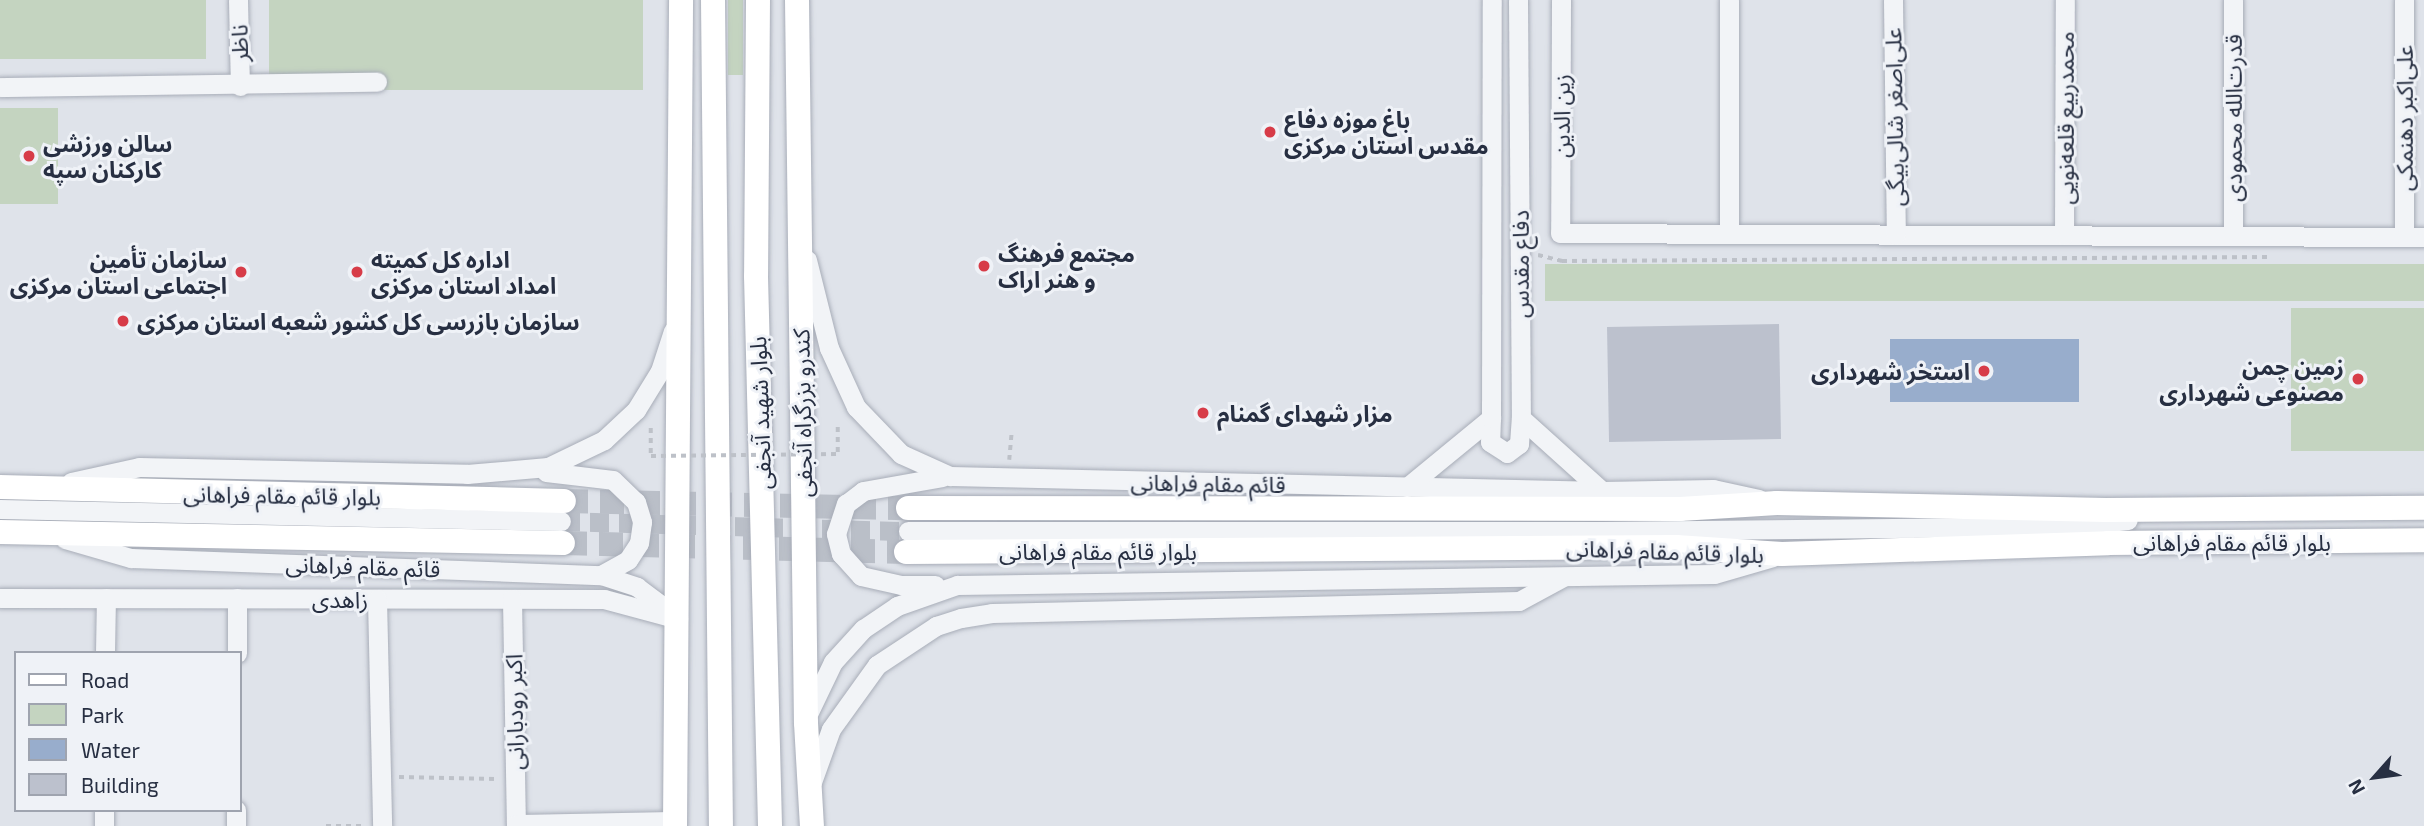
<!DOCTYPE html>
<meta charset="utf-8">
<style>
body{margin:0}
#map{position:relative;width:2424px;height:826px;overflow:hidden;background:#dfe3ea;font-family:"Exo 2","Noto Sans Arabic",sans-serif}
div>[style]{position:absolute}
.green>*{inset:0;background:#c4d4c0;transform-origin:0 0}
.water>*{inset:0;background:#98adcc;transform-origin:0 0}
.building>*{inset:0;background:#bcc1cd;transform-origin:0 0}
.minor-tunnel>*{height:19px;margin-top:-9.5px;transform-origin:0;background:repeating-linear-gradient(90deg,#babfc8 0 19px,transparent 0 29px)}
.major-tunnel>*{height:24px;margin-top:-12px;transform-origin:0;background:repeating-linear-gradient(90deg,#babfc8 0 24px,transparent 0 36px)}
.path>*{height:3.5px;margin-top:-1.75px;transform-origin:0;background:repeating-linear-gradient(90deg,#bdc1c8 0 5px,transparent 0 10px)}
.roads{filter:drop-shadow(0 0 2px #a8adb8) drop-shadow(0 0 2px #a8adb8)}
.minor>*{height:19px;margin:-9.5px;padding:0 9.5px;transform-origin:9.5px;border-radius:9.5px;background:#f2f4f7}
.major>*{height:24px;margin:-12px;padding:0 12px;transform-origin:12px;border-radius:12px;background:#fff}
.path-bridge>*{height:3.5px;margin-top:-1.75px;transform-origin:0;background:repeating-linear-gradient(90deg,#bdc1c8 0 5px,transparent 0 10px)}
.dots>*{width:19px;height:19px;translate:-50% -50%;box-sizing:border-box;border:4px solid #eff2f7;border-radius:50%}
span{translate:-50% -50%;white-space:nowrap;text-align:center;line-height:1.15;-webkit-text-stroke:6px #eff2f7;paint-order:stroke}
.street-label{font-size:23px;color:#272f42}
.poi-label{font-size:23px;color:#272f42;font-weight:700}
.left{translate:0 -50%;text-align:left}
.right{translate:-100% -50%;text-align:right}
.legend{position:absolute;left:14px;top:651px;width:228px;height:161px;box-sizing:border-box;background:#eff2f7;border:2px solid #9fa4af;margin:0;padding:9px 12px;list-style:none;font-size:21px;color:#272f42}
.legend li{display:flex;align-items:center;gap:14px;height:35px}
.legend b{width:35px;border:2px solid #9fa4af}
.north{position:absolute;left:2340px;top:742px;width:70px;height:70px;-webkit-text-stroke:5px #eff2f7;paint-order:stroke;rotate:242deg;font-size:19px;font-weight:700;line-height:28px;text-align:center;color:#272f42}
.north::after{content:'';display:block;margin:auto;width:24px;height:32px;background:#272f42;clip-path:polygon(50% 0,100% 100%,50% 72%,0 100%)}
</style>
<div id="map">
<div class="green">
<i style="left:0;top:0;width:206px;height:59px"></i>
<i style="left:269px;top:0;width:374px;height:90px"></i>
<i style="left:728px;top:0;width:15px;height:75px"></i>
<i style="left:0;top:108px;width:58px;height:96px"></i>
<i style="left:2424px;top:264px;width:37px;height:879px;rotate:90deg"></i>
<i style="left:2291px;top:308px;width:133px;height:143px"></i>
</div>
<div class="water">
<i style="left:1890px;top:339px;width:189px;height:63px"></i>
</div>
<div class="building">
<i style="left:1779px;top:324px;width:115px;height:172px;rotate:89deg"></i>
</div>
<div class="minor-tunnel">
<i style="left:561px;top:521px;width:347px;rotate:1.7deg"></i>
</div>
<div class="major-tunnel">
<i style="left:564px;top:501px;width:344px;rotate:1.2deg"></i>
<i style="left:563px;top:543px;width:343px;rotate:1.5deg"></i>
</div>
<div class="path">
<i style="left:1538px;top:255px;width:25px;rotate:14deg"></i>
<i style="left:1562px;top:261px;width:706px;rotate:-0.32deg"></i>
<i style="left:838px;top:427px;width:27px;rotate:90deg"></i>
<i style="left:651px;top:428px;width:28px;rotate:90deg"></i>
<i style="left:1009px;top:460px;width:25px;rotate:-85deg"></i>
<i style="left:399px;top:777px;width:97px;rotate:1.2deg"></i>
<i style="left:326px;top:826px;width:37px"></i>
</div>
<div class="roads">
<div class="minor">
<i style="left:238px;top:0;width:86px;rotate:88.7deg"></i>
<i style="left:1518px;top:0;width:418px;rotate:89.6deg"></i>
<i style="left:1521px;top:418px;width:109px;rotate:42deg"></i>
<i style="left:1561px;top:0;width:233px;rotate:90.2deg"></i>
<i style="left:1560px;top:233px;width:864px;rotate:0.27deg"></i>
<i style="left:1893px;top:0;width:235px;rotate:89.3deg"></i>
<i style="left:2404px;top:0;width:236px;rotate:90deg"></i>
<i style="left:0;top:87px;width:377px;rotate:-0.8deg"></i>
<i style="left:1729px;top:234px;width:234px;rotate:-90deg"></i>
<i style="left:2064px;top:235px;width:235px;rotate:-89.8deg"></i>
<i style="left:2233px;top:236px;width:236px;rotate:-90deg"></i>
<i style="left:807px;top:260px;width:91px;rotate:76deg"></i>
<i style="left:829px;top:348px;width:65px;rotate:65.4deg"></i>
<i style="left:856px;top:407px;width:65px;rotate:46.2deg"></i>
<i style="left:901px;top:454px;width:54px;rotate:24.2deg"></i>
<i style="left:950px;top:476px;width:652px;rotate:1.32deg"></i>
<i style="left:1602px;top:491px;width:111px;rotate:-1deg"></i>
<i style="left:1713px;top:489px;width:47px;rotate:12.3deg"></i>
<i style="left:1491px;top:418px;width:24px;rotate:92deg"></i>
<i style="left:1490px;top:442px;width:20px;rotate:33deg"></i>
<i style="left:1507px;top:453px;width:15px;rotate:-37deg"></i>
<i style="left:1519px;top:444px;width:26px;rotate:-86deg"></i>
<i style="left:546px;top:472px;width:67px;rotate:6.8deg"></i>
<i style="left:613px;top:480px;width:32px;rotate:44deg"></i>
<i style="left:636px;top:502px;width:21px;rotate:73deg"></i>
<i style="left:642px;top:522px;width:21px;rotate:98deg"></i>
<i style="left:639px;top:543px;width:20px;rotate:123deg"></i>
<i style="left:628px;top:560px;width:31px;rotate:151deg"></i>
<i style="left:71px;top:482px;width:70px;rotate:-12.4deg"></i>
<i style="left:139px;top:467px;width:328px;rotate:1.2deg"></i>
<i style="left:467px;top:474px;width:81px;rotate:-4.9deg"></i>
<i style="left:548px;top:467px;width:62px;rotate:-25.7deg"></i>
<i style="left:604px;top:440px;width:44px;rotate:-43.2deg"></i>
<i style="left:636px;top:410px;width:46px;rotate:-58.4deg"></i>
<i style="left:660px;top:371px;width:42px;rotate:-72deg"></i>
<i style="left:1407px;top:487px;width:109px;rotate:-39.4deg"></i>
<i style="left:1491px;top:418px;width:418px;rotate:-89.9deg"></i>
<i style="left:0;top:509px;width:561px;rotate:1.23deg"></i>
<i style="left:908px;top:531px;width:694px"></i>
<i style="left:1602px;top:531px;width:468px;rotate:-0.6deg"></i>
<i style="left:2070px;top:526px;width:58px;rotate:-5.9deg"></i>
<i style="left:65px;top:539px;width:69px;rotate:16.1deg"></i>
<i style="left:131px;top:558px;width:470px;rotate:2.1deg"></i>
<i style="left:601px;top:575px;width:38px;rotate:18deg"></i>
<i style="left:637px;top:587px;width:36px;rotate:37deg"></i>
<i style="left:935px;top:585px;width:34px;rotate:180deg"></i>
<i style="left:901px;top:585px;width:41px;rotate:-167.3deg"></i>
<i style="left:861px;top:576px;width:30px;rotate:-132deg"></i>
<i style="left:841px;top:554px;width:21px;rotate:-104deg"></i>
<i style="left:836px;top:534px;width:32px;rotate:-72deg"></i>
<i style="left:846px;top:504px;width:21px;rotate:-37deg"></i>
<i style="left:863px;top:491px;width:80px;rotate:-10deg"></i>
<i style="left:0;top:598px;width:604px;rotate:0.09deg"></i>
<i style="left:604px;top:599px;width:77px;rotate:15.1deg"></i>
<i style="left:377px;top:599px;width:227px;rotate:88.7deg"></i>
<i style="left:512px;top:599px;width:227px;rotate:89deg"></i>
<i style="left:105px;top:653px;width:55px;rotate:-89deg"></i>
<i style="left:237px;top:653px;width:55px;rotate:-90deg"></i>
<i style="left:809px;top:712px;width:55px;rotate:-64.4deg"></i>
<i style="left:833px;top:662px;width:45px;rotate:-47.7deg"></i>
<i style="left:863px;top:629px;width:41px;rotate:-34.1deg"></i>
<i style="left:897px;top:606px;width:64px;rotate:-19.3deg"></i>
<i style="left:957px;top:585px;width:757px;rotate:-0.83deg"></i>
<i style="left:1714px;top:574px;width:61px;rotate:-16.1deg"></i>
<i style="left:812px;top:782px;width:56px;rotate:-70.3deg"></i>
<i style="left:831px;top:729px;width:79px;rotate:-54.3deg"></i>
<i style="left:877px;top:665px;width:71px;rotate:-33.5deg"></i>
<i style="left:936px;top:626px;width:26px;rotate:-18deg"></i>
<i style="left:961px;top:618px;width:31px;rotate:-9deg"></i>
<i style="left:992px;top:613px;width:527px;rotate:-1.3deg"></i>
<i style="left:1519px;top:601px;width:50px;rotate:-28.6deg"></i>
<i style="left:516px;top:824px;width:159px;rotate:-1.1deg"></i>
<i style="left:104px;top:826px;width:16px;rotate:-90deg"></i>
<i style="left:236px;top:826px;width:16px;rotate:-90deg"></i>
</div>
<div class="major">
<i style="left:713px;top:0;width:826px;rotate:89.45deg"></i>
<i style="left:758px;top:0;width:276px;rotate:90.4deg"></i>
<i style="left:756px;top:276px;width:550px;rotate:88.54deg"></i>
<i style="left:797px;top:0;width:723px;rotate:89.29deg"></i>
<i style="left:806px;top:723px;width:103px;rotate:86.7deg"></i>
<i style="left:0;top:487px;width:564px;rotate:1.42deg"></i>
<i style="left:908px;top:508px;width:772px;rotate:0.07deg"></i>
<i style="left:1680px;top:509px;width:97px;rotate:-3.5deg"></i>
<i style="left:1777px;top:503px;width:329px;rotate:1.2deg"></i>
<i style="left:2106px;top:510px;width:318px;rotate:-0.4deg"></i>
<i style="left:0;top:532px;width:563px;rotate:1.12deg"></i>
<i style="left:906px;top:552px;width:770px;rotate:-0.37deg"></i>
<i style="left:1676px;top:547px;width:106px;rotate:3.8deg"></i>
<i style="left:1782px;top:554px;width:326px;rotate:-1.9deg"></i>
<i style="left:2108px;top:543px;width:316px;rotate:-0.5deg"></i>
<i style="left:675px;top:826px;width:826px;rotate:-89.58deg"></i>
</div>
</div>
<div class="path-bridge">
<i style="left:651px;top:456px;width:187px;rotate:-0.6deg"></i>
</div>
<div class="dots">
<i style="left:1270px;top:132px;background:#d73c48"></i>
<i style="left:29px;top:156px;background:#d73c48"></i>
<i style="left:984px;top:266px;background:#d73c48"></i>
<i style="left:241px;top:272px;background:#d73c48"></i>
<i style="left:357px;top:272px;background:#d73c48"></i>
<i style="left:123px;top:321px;background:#d73c48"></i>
<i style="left:1984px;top:371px;background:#d73c48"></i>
<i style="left:2358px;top:379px;background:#d73c48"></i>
<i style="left:1203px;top:413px;background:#d73c48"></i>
</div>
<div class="street-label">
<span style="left:239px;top:43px;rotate:-91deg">ناظر</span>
<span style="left:1561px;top:116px;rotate:-90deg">زین الدین</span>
<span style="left:1894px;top:117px;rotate:-91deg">علی‌اصغر شالی‌بیگی</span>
<span style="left:2065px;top:118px;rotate:-90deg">محمدربیع قلعه‌نویی</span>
<span style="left:2233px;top:118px;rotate:-90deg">قدرت‌الله محمودی</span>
<span style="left:2404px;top:118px;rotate:-90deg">علی‌اکبر دهنمکی</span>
<span style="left:1520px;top:264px;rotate:-90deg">دفاع مقدس</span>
<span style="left:760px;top:413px;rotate:-92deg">بلوار شهید آنجفی</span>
<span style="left:802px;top:413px;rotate:-91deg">کندرو بزرگراه آنجفی</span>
<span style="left:1208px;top:483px;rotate:1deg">قائم مقام فراهانی</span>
<span style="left:282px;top:495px;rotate:1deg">بلوار قائم مقام فراهانی</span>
<span style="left:2232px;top:542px">بلوار قائم مقام فراهانی</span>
<span style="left:1098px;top:551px">بلوار قائم مقام فراهانی</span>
<span style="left:1665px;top:551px;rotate:2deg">بلوار قائم مقام فراهانی</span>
<span style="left:363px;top:566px;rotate:2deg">قائم مقام فراهانی</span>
<span style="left:340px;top:599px">زاهدی</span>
<span style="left:514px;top:712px;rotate:-91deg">اکبر رودبارانی</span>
</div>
<div class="poi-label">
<span class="left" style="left:1284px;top:132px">باغ موزه دفاع<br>مقدس استان مرکزی</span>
<span class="left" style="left:43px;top:156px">سالن ورزشی<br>کارکنان سپه</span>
<span class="left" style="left:998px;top:266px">مجتمع فرهنگ<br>و هنر اراک</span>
<span class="right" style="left:227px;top:272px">سازمان تأمین<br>اجتماعی استان مرکزی</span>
<span class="left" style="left:371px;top:272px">اداره کل کمیته<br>امداد استان مرکزی</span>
<span class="left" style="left:137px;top:321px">سازمان بازرسی کل کشور شعبه استان مرکزی</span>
<span class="right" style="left:2344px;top:379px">زمین چمن<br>مصنوعی شهرداری</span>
<span class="right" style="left:1970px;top:371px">استخر شهرداری</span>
<span class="left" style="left:1217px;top:413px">مزار شهدای گمنام</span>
</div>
<ul class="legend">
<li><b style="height:9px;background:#fff"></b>Road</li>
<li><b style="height:19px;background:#c4d4c0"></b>Park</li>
<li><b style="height:19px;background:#98adcc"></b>Water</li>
<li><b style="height:19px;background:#bcc1cd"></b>Building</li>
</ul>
<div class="north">N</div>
</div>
